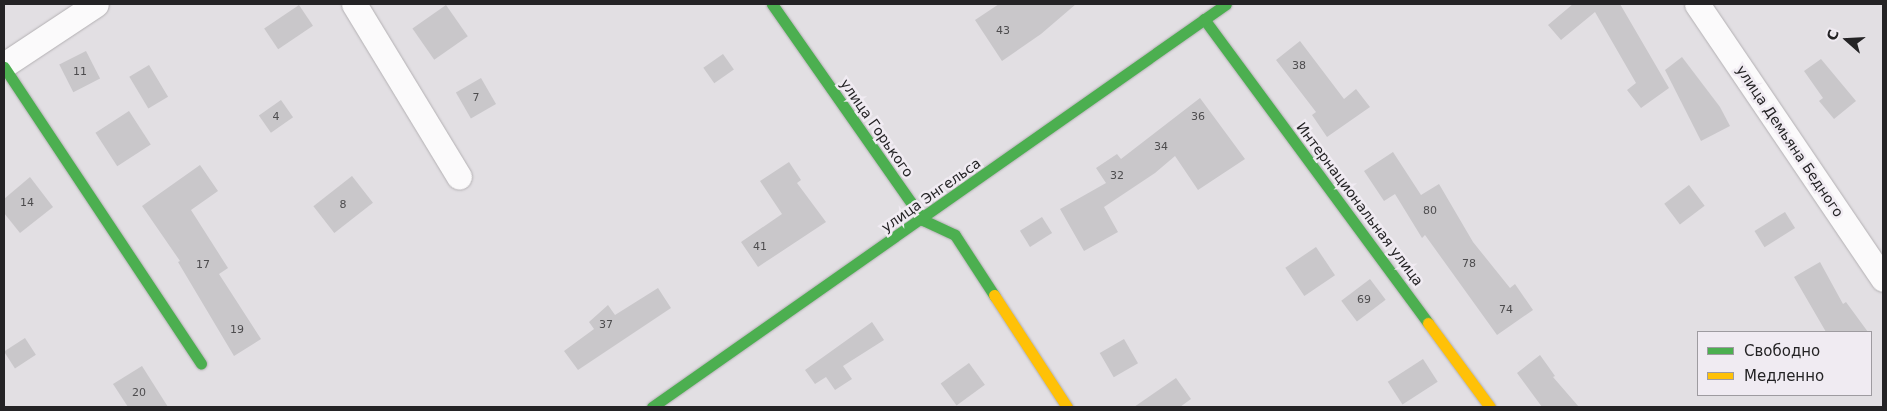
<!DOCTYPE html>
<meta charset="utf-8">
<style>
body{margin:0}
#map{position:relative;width:1887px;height:411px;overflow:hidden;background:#e2dfe3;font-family:"DejaVu Sans",sans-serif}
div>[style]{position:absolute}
.building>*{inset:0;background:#c9c7ca;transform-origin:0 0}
.roads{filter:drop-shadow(0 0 1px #b3b0b3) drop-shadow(0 0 1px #b3b0b3)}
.street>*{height:25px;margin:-12.5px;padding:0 12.5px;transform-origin:12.5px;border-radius:12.5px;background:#fbfafb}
.fast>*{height:11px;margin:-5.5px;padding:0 5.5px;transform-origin:5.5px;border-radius:5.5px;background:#4caf50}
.slow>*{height:11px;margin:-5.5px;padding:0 5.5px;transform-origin:5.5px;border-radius:5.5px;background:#ffc107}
span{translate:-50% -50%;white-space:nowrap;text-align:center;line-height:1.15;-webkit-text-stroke:5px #f0ebf2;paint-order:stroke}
.number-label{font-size:11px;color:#4d4c4e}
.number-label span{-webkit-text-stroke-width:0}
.street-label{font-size:14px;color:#242325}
.frame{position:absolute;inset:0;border:5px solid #242325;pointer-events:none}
.legend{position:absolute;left:1697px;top:331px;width:175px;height:65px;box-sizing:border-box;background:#f0ebf2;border:1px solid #9e9ba0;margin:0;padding:6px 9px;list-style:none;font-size:15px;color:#242325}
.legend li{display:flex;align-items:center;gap:10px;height:25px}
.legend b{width:25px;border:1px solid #9e9ba0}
.north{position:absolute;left:1822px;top:15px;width:50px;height:50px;-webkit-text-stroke:4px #f0ebf2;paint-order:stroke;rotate:289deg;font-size:14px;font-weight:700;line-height:20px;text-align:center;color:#242325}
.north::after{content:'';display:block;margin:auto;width:18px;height:22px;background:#242325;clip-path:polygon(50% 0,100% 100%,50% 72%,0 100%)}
</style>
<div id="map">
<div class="building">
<i style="clip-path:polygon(999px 4px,1076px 4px,1041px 34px,1002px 61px,975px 20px)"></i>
<i style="clip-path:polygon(1573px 4px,1620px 4px,1669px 88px,1641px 108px,1627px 90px,1636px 83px,1595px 12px,1561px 40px,1548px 25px)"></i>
<i style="left:299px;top:5px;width:25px;height:42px;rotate:56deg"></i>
<i style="left:446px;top:5px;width:38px;height:41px;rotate:55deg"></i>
<i style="clip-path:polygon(1300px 41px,1344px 99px,1356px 89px,1370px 107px,1327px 137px,1312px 115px,1316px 112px,1276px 60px)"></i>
<i style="left:86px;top:51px;width:31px;height:30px;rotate:63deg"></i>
<i style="left:723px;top:54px;width:19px;height:24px;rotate:55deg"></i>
<i style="clip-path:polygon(1682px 57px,1720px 107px,1730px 126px,1701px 141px,1665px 70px)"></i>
<i style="clip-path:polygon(1821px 59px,1856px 101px,1834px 119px,1819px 101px,1823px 98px,1804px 71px)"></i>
<i style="left:149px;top:65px;width:37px;height:23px;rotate:59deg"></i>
<i style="left:481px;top:78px;width:30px;height:29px;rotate:60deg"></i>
<i style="clip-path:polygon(1200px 98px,1245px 159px,1198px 190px,1175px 156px,1155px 173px,1104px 207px,1118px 232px,1084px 251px,1060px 209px,1106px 183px,1096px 168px,1117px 154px,1121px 159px)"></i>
<i style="left:281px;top:100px;width:21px;height:27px;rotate:55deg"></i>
<i style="left:129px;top:111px;width:40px;height:40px;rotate:57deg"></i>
<i style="clip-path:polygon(1393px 152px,1421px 195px,1439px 184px,1473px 242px,1510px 288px,1515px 284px,1533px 310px,1497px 335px,1425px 235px,1422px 238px,1395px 194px,1384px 201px,1364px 171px)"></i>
<i style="clip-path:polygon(789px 162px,801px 180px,797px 183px,826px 222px,758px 267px,741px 242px,782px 214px,760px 181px)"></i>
<i style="clip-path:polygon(200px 165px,218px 191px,191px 210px,228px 268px,219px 274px,261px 339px,234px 356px,178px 262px,180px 261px,142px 206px)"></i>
<i style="left:352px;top:176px;width:34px;height:49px;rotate:52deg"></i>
<i style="clip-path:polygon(30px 177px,53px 207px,20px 233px,4px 213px,4px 199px)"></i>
<i style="left:1689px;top:185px;width:26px;height:31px;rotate:53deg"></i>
<i style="left:1785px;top:212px;width:19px;height:36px;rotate:58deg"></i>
<i style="left:1042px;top:217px;width:19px;height:26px;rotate:58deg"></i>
<i style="left:1316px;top:247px;width:34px;height:37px;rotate:56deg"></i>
<i style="clip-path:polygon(1820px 262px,1843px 304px,1846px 302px,1868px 332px,1826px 332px,1794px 277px)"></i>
<i style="left:1370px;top:279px;width:26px;height:36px;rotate:53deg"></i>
<i style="clip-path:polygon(658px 288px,671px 308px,578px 370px,564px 351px,594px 329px,589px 322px,608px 305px,615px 315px)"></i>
<i style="clip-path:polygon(872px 322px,884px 340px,843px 366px,852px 379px,835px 390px,826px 377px,815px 384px,805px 370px)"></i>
<i style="left:25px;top:338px;width:20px;height:25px;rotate:57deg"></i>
<i style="left:1124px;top:339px;width:28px;height:28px;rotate:60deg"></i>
<i style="clip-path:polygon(1540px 355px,1555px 376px,1553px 377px,1579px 407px,1542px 407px,1517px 373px)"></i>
<i style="left:1423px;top:359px;width:27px;height:42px;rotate:57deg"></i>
<i style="left:969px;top:363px;width:27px;height:35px;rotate:54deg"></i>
<i style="clip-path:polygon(142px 366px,168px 407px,128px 407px,113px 384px)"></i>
<i style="clip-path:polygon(1176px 378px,1191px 399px,1180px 407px,1134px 407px)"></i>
</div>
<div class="roads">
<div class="street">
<i style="left:354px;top:4px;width:202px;rotate:58.7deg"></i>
<i style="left:1697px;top:4px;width:332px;rotate:55.9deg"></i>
<i style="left:4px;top:65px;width:110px;rotate:-33.5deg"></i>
</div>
<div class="fast">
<i style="left:772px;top:4px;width:264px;rotate:55deg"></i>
<i style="left:923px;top:220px;width:35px;rotate:25deg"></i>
<i style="left:955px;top:235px;width:72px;rotate:57deg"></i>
<i style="left:1204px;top:19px;width:378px;rotate:53.6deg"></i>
<i style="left:4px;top:67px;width:356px;rotate:56.4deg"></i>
<i style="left:652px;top:407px;width:701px;rotate:-35.07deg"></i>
</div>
<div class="slow">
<i style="left:994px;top:295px;width:134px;rotate:56.9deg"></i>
<i style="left:1428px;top:323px;width:104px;rotate:53.6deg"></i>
</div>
</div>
<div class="number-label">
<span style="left:1003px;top:31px">43</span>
<span style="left:1299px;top:66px">38</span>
<span style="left:80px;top:72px">11</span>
<span style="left:476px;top:98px">7</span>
<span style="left:276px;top:117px">4</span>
<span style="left:1198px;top:117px">36</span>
<span style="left:1161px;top:147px">34</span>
<span style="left:1117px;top:176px">32</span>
<span style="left:27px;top:203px">14</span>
<span style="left:343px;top:205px">8</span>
<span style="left:1430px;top:211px">80</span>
<span style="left:760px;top:247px">41</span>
<span style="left:1469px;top:264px">78</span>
<span style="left:203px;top:265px">17</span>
<span style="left:1364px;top:300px">69</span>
<span style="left:1506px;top:310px">74</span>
<span style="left:606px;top:325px">37</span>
<span style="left:237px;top:330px">19</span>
<span style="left:139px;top:393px">20</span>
</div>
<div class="street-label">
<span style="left:877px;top:128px;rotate:55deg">улица Горького</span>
<span style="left:1790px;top:141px;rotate:56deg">улица Демьяна Бедного</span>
<span style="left:931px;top:195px;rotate:-35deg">улица Энгельса</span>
<span style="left:1360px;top:204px;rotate:53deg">Интернациональная улица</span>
</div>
<div class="frame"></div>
<ul class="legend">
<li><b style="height:6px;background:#4caf50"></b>Свободно</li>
<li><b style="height:6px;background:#ffc107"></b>Медленно</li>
</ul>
<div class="north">С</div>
</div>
